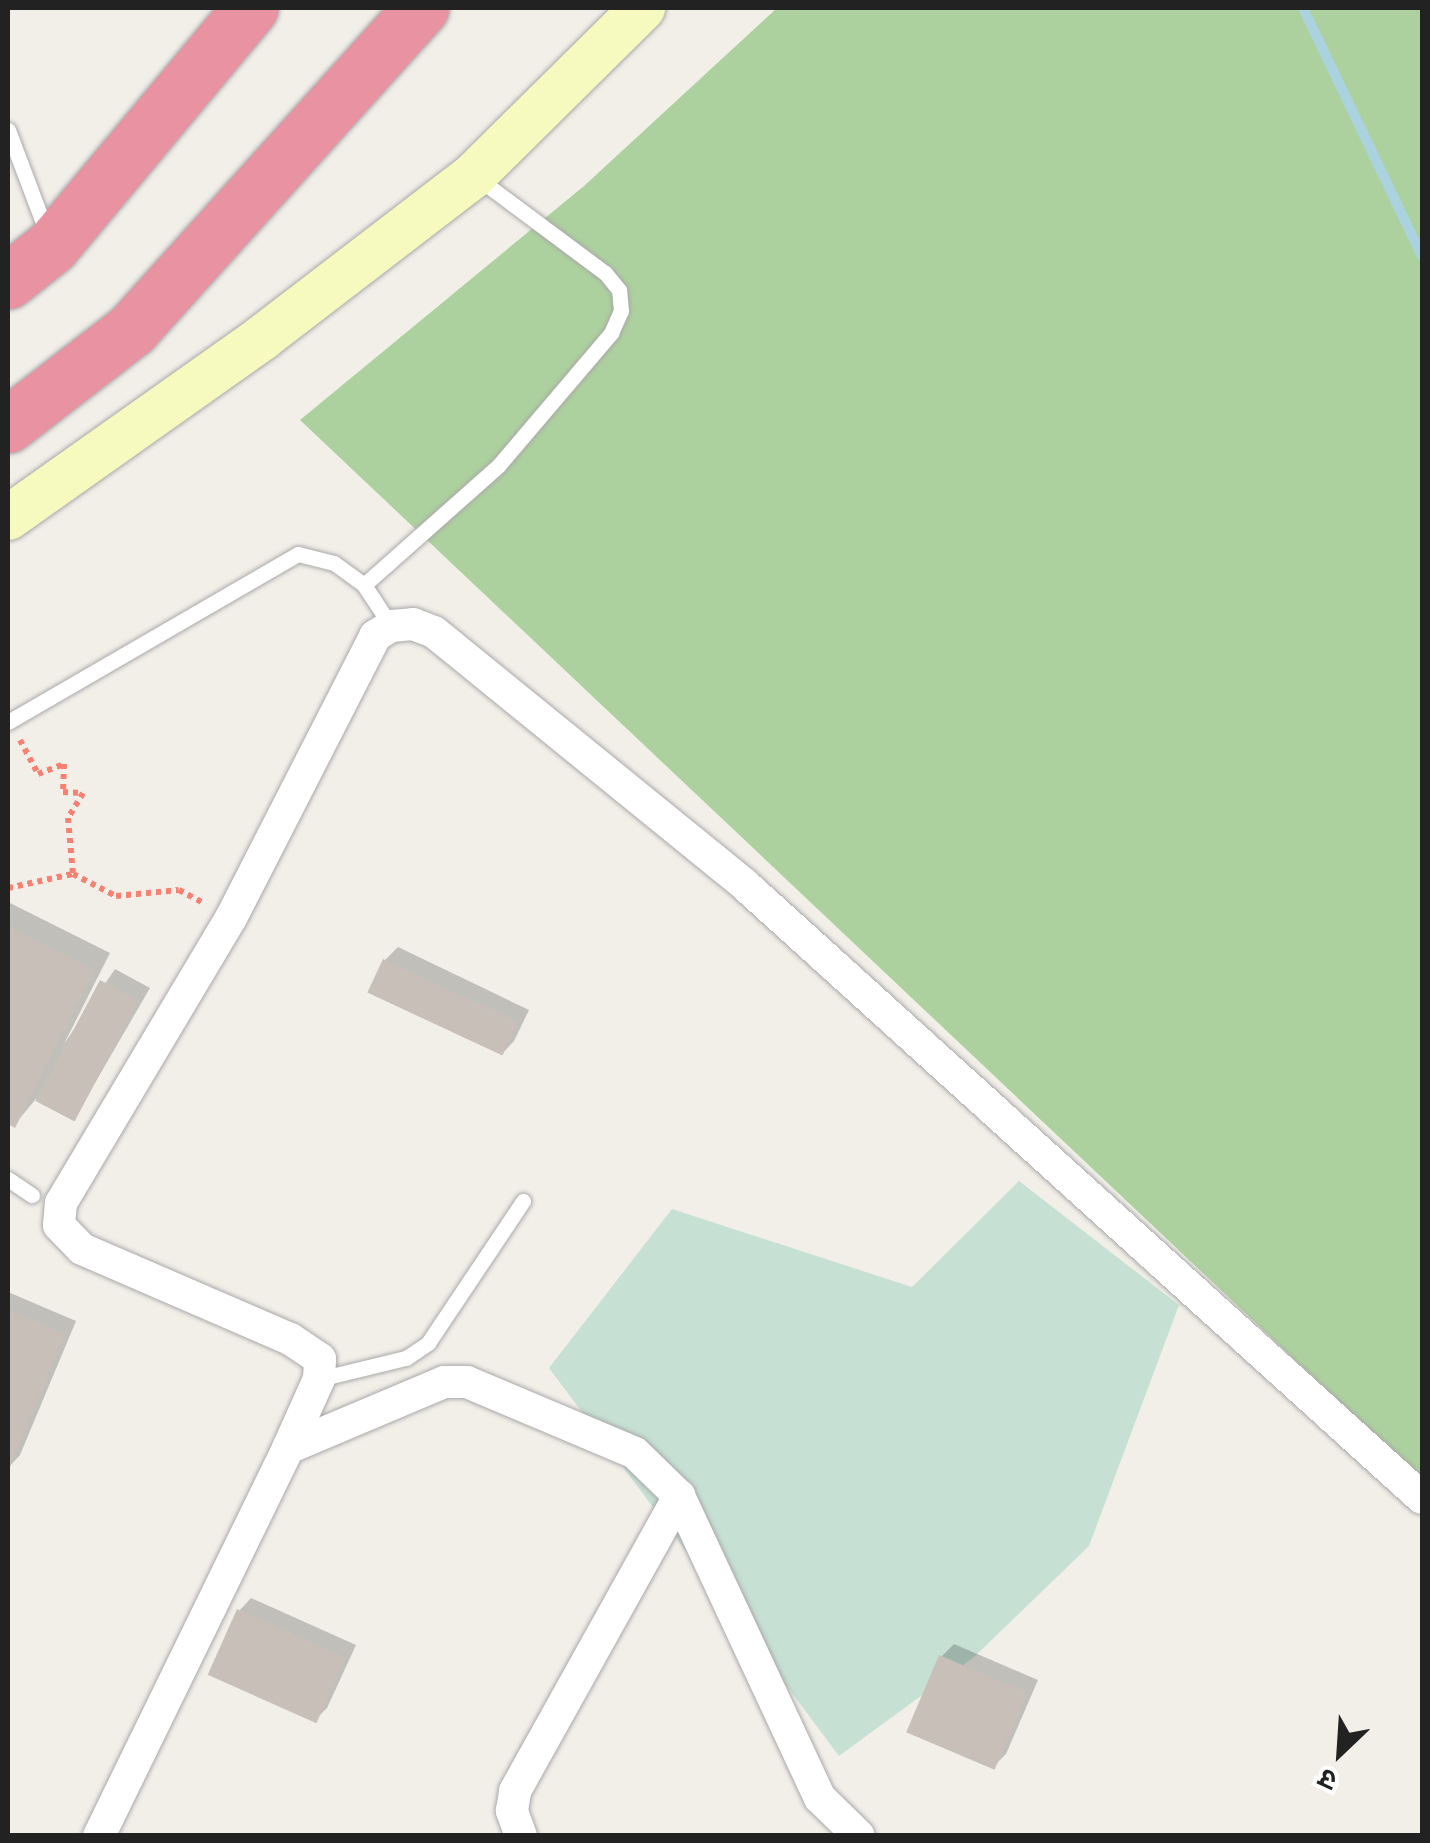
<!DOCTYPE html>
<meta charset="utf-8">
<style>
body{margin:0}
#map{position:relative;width:1430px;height:1843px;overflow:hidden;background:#f2efe9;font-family:Montserrat,"Noto Sans Devanagari",sans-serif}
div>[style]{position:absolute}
.forest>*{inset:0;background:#add19e}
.wetland>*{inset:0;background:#c6e0d4}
.shadow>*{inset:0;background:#0003}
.stream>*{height:10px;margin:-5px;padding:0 5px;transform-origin:5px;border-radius:5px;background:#aad3df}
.building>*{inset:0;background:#c7bfb8;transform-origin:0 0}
.path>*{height:6px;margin-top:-3px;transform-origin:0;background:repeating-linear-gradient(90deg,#fa8072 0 5px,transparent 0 10px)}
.roads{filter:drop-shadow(0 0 2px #a9a9a9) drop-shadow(0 0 2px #a9a9a9)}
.service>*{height:15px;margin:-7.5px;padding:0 7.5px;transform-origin:7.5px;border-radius:7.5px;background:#fff}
.minor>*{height:32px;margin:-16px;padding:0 16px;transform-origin:16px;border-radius:16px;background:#fff}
.secondary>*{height:45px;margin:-22.5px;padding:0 22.5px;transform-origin:22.5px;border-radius:22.5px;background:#f7fabf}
.motorway>*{height:55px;margin:-27.5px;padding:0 27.5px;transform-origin:27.5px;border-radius:27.5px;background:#e892a2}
span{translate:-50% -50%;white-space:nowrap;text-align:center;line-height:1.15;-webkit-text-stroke:10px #fff;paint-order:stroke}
.frame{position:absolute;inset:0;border:10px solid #222;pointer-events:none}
.north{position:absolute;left:1290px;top:1703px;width:100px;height:100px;-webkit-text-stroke:8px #fff;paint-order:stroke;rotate:205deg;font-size:28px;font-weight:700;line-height:40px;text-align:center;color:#222}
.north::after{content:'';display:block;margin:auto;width:35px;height:45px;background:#222;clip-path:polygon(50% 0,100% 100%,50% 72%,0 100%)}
</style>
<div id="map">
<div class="forest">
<i style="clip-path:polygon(777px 8px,1422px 8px,1422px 1480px,300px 420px,584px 186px)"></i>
</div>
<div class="wetland">
<i style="clip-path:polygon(1019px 1181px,1179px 1305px,1089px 1546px,974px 1657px,839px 1756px,549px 1368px,672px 1209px,912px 1287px)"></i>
</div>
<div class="shadow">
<i style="clip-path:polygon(8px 902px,110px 953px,64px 1044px,115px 969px,150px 988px,74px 1119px,36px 1099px,15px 1124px,8px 1121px)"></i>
<i style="clip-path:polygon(398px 947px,529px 1010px,514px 1041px,502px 1054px,385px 960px)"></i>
<i style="clip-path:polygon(8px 1292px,76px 1321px,20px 1455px,8px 1468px)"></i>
<i style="clip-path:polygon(251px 1598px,356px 1645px,327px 1708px,314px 1721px,239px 1611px)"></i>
<i style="clip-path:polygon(954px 1644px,1038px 1680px,1006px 1754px,993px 1767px,941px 1657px)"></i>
</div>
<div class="stream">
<i style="left:1303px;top:8px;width:275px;rotate:64.4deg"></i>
</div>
<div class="building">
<i style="clip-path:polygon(8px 926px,95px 970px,15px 1128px,8px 1124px)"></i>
<i style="left:383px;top:959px;width:149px;height:37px;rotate:25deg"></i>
<i style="left:100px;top:980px;width:44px;height:137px;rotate:28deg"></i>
<i style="clip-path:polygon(8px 1310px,65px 1334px,8px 1472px)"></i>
<i style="left:237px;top:1609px;width:119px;height:72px;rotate:24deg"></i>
<i style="left:939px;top:1655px;width:96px;height:84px;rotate:23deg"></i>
</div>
<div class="path">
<i style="left:20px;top:740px;width:38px;rotate:62deg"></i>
<i style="left:38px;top:774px;width:28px;rotate:-21deg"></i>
<i style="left:64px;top:764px;width:28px;rotate:92deg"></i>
<i style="left:63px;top:792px;width:20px;rotate:3deg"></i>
<i style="left:83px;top:793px;width:29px;rotate:121deg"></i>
<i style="left:68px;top:818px;width:56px;rotate:84.9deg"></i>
<i style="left:8px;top:888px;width:66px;rotate:-12.2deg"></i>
<i style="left:73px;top:874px;width:48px;rotate:27.1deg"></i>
<i style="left:116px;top:896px;width:63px;rotate:-5.4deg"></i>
<i style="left:179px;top:890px;width:27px;rotate:28deg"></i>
</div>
<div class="roads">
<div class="service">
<i style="left:8px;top:130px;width:110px;rotate:69.3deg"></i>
<i style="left:364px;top:585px;width:179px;rotate:-41.6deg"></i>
<i style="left:498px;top:466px;width:175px;rotate:-49.6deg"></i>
<i style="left:611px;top:333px;width:24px;rotate:-66deg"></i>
<i style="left:621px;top:311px;width:21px;rotate:-95deg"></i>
<i style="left:619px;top:290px;width:22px;rotate:-129deg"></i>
<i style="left:605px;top:273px;width:161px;rotate:-143.3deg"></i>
<i style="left:8px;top:722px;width:335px;rotate:-30.1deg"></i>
<i style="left:298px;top:554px;width:37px;rotate:14deg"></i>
<i style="left:334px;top:563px;width:37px;rotate:36deg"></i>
<i style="left:364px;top:585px;width:49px;rotate:56.6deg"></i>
<i style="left:8px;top:1179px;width:29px;rotate:34deg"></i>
<i style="left:319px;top:1379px;width:89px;rotate:-13.6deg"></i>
<i style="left:406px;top:1358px;width:27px;rotate:-34deg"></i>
<i style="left:428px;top:1343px;width:171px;rotate:-56.2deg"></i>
</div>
<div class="minor">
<i style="left:288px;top:1448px;width:169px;rotate:-22.9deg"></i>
<i style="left:444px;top:1382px;width:23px"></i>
<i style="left:467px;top:1382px;width:182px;rotate:22.9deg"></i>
<i style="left:635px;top:1453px;width:62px;rotate:44.3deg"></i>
<i style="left:679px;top:1496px;width:333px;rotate:65deg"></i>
<i style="left:820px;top:1798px;width:54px;rotate:44.3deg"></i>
<i style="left:99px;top:1836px;width:432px;rotate:-64deg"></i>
<i style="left:288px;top:1448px;width:76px;rotate:-65.8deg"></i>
<i style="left:319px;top:1379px;width:20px;rotate:-87deg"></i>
<i style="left:320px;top:1359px;width:36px;rotate:-146deg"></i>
<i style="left:290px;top:1339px;width:227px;rotate:-156.6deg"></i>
<i style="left:82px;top:1249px;width:33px;rotate:-134deg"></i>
<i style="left:59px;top:1225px;width:22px;rotate:-85deg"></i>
<i style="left:61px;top:1203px;width:332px;rotate:-59.2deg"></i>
<i style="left:231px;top:918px;width:317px;rotate:-62.9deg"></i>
<i style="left:375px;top:636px;width:19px;rotate:-32deg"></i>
<i style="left:391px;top:626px;width:22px;rotate:-5deg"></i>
<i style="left:413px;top:624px;width:22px;rotate:21deg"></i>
<i style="left:434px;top:632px;width:401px;rotate:39.1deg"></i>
<i style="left:745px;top:885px;width:913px;rotate:42.16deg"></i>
<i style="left:521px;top:1836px;width:27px;rotate:-110deg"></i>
<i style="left:512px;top:1811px;width:20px;rotate:-81deg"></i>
<i style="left:515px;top:1791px;width:338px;rotate:-60.9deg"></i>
</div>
<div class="secondary">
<i style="left:8px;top:517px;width:311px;rotate:-35.3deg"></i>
<i style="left:262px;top:337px;width:266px;rotate:-37.5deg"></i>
<i style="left:473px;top:175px;width:238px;rotate:-44.7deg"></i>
</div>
<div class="motorway">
<i style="left:8px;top:281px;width:56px;rotate:-38.5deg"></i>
<i style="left:52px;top:246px;width:310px;rotate:-50.2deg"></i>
<i style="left:8px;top:425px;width:157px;rotate:-37.7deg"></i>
<i style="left:132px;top:329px;width:432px;rotate:-48deg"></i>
</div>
</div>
<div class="frame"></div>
<div class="north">उ</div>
</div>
